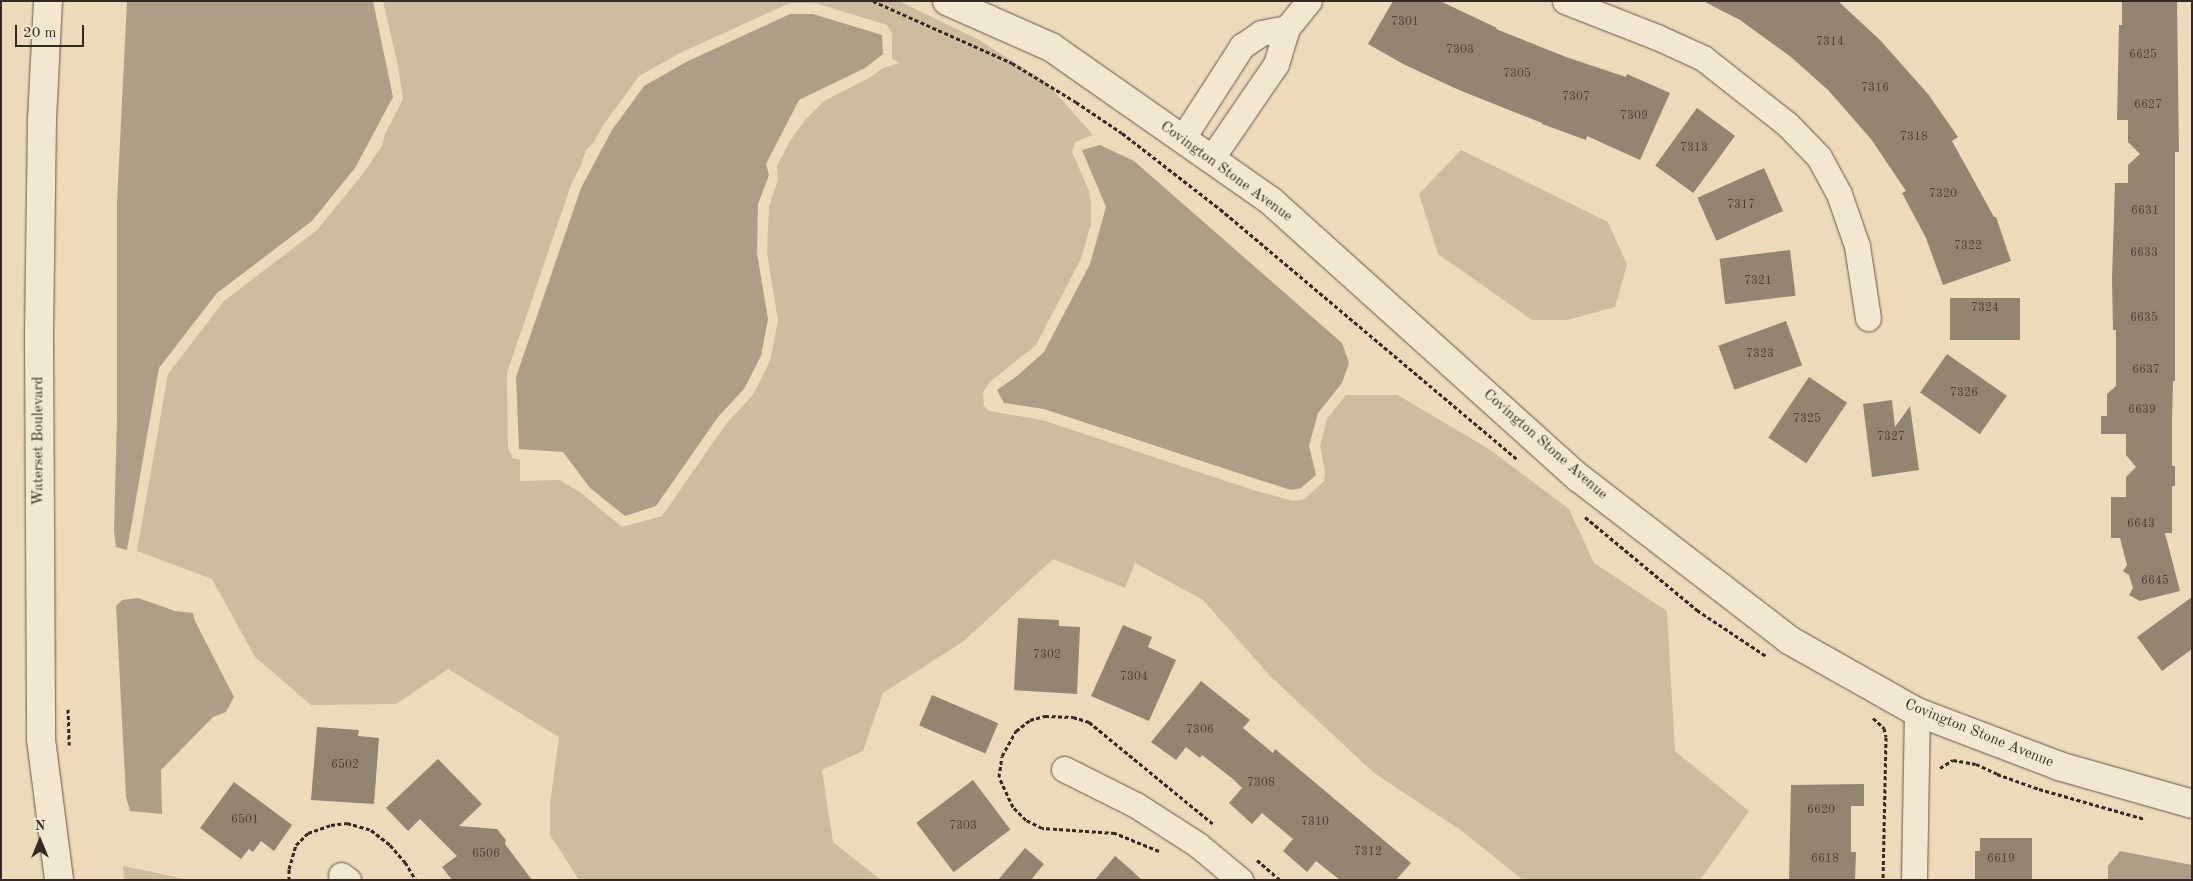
<!DOCTYPE html>
<style>
body{margin:0}
#map{position:relative;width:2193px;height:881px;overflow:hidden;background:#ecdaba;font-family:"Old Standard TT",serif}
div>[style]{position:absolute}
.green>*{inset:0;background:#cdbca0}
.water>*{inset:0;background:#ae9e87}
.building>*{inset:0;background:#948572;transform-origin:0 0}
.path>*{height:3px;margin-top:-1.5px;transform-origin:0;background:repeating-linear-gradient(90deg,#352923 0 4px,transparent 0 6.5px)}
.roads{filter:drop-shadow(0 0 1px #635549) drop-shadow(0 0 1px #635549)}
.minor>*{height:25px;margin:-12.5px;padding:0 12.5px;transform-origin:12.5px;border-radius:12.5px;background:#f3e7d2}
.tertiary>*{height:28px;margin:-14px;padding:0 14px;transform-origin:14px;border-radius:14px;background:#f3e7d2}
span{translate:-50% -50%;white-space:nowrap;text-align:center;line-height:1.15;-webkit-text-stroke:4px #f3e7d2;paint-order:stroke}
.number-label{font-size:12px;color:#4d4037}
.number-label span{-webkit-text-stroke-width:0}
.street-label{font-size:15px;color:#352923}
.frame{position:absolute;inset:0;border:2px solid #352923;pointer-events:none}
.north{position:absolute;left:15px;top:816px;width:50px;height:50px;-webkit-text-stroke:4px #f3e7d2;paint-order:stroke;rotate:0deg;font-size:14px;font-weight:700;line-height:20px;text-align:center;color:#352923}
.north::after{content:'';display:block;margin:auto;width:18px;height:22px;background:#352923;clip-path:polygon(50% 0,100% 100%,50% 72%,0 100%)}
.scale{position:absolute;left:15px;top:25px;width:69px;height:22px;box-sizing:border-box;border:2px solid #352923;border-top:0;padding-left:6px;font-size:15px;line-height:18px;white-space:nowrap;color:#352923;-webkit-text-stroke:4px #f3e7d2;paint-order:stroke}
</style>
<div id="map">
<div class="green">
<i style="clip-path:polygon(evenodd,383px 1px,899px 1px,979px 40px,1046px 82px,1093px 135px,1075px 142px,1072px 152px,1089px 191px,1091px 202px,1091px 224px,1081px 259px,1036px 345px,991px 381px,983px 392px,984px 406px,989px 411px,1042px 420px,1250px 489px,1293px 501px,1305px 499px,1324px 481px,1325px 472px,1320px 446px,1327px 419px,1346px 395px,1397px 395px,1401px 397px,1489px 449px,1569px 509px,1594px 563px,1667px 611px,1675px 751px,1749px 811px,1700px 880px,1523px 880px,1462px 831px,1374px 773px,1270px 676px,1203px 600px,1135px 563px,1125px 588px,1053px 559px,964px 641px,883px 693px,863px 751px,822px 770px,833px 842px,881px 880px,579px 880px,550px 835px,550px 804px,559px 737px,448px 669px,396px 704px,311px 705px,255px 657px,212px 579px,137px 551px,168px 374px,224px 301px,317px 230px,362px 175px,382px 146px,385px 134px,403px 99px,397px 61px,383px 1px,790px 3px,815px 3px,887px 25px,892px 34px,892px 59px,900px 63px,883px 68px,869px 78px,824px 101px,805px 120px,790px 141px,777px 166px,778px 180px,769px 206px,767px 252px,778px 321px,770px 361px,753px 395px,726px 424px,662px 516px,622px 527px,581px 493px,560px 480px,520px 481px,520px 460px,513px 458px,508px 449px,507px 373px,572px 182px,581px 165px,586px 150px,593px 143px,604px 124px,639px 76px,682px 52px,790px 3px)"></i>
<i style="clip-path:polygon(1461px 150px,1608px 222px,1627px 265px,1615px 307px,1567px 320px,1532px 320px,1438px 254px,1419px 194px)"></i>
<i style="clip-path:polygon(123px 866px,162px 874px,187px 880px,124px 880px)"></i>
</div>
<div class="water">
<i style="clip-path:polygon(127px 1px,373px 1px,393px 97px,355px 168px,312px 221px,217px 293px,159px 368px,127px 550px,116px 547px,114px 531px,117px 417px,117px 203px)"></i>
<i style="clip-path:polygon(790px 14px,813px 14px,882px 35px,883px 54px,865px 68px,799px 100px,766px 164px,769px 175px,758px 204px,757px 253px,768px 319px,761px 356px,744px 389px,718px 417px,656px 506px,625px 516px,590px 488px,563px 452px,519px 449px,516px 377px,581px 188px,612px 130px,644px 86px,686px 62px)"></i>
<i style="clip-path:polygon(1100px 145px,1134px 161px,1342px 343px,1349px 363px,1342px 383px,1318px 413px,1309px 446px,1316px 475px,1301px 488px,1291px 490px,1253px 478px,1044px 409px,1004px 403px,997px 390px,1017px 376px,1044px 352px,1090px 264px,1106px 207px,1082px 150px)"></i>
<i style="clip-path:polygon(138px 598px,175px 611px,193px 613px,195px 621px,234px 697px,226px 712px,213px 717px,161px 770px,162px 814px,130px 811px,126px 797px,116px 606px,122px 600px)"></i>
<i style="clip-path:polygon(2120px 851px,2192px 865px,2192px 880px,2108px 880px,2108px 866px)"></i>
</div>
<div class="building">
<i style="clip-path:polygon(1393px 1px,1440px 1px,1497px 28px,1496px 29px,1566px 57px,1626px 77px,1627px 74px,1670px 93px,1640px 160px,1587px 136px,1586px 140px,1542px 124px,1542px 123px,1459px 90px,1405px 65px,1368px 44px)"></i>
<i style="clip-path:polygon(1703px 1px,1838px 1px,1880px 40px,1928px 94px,1958px 137px,1952px 141px,1994px 217px,1996px 217px,2011px 261px,1943px 285px,1926px 238px,1902px 193px,1906px 191px,1871px 139px,1828px 90px,1791px 57px,1740px 20px)"></i>
<i style="clip-path:polygon(2122px 1px,2177px 1px,2179px 152px,2175px 152px,2175px 381px,2173px 381px,2172px 420px,2172px 466px,2175px 466px,2175px 486px,2172px 486px,2172px 533px,2165px 533px,2180px 591px,2140px 601px,2129px 595px,2133px 588px,2129px 575px,2123px 571px,2127px 565px,2120px 538px,2111px 538px,2111px 497px,2126px 497px,2126px 477px,2136px 467px,2126px 455px,2126px 434px,2101px 434px,2101px 416px,2107px 416px,2107px 394px,2116px 386px,2116px 330px,2113px 330px,2112px 279px,2115px 183px,2128px 183px,2128px 165px,2140px 154px,2128px 142px,2128px 120px,2117px 120px,2119px 25px,2122px 25px)"></i>
<i style="left:1697px;top:108px;width:47px;height:71px;rotate:36deg"></i>
<i style="left:1764px;top:168px;width:47px;height:73px;rotate:66deg"></i>
<i style="left:1790px;top:250px;width:46px;height:71px;rotate:83deg"></i>
<i style="left:1950px;top:298px;width:70px;height:42px"></i>
<i style="left:1786px;top:321px;width:47px;height:72px;rotate:70deg"></i>
<i style="left:1947px;top:354px;width:73px;height:47px;rotate:35deg"></i>
<i style="left:1809px;top:377px;width:46px;height:73px;rotate:34deg"></i>
<i style="clip-path:polygon(1892px 400px,1895px 427px,1910px 406px,1919px 470px,1872px 477px,1863px 404px)"></i>
<i style="clip-path:polygon(2192px 597px,2192px 649px,2162px 671px,2137px 637px)"></i>
<i style="clip-path:polygon(1018px 618px,1059px 620px,1059px 626px,1080px 627px,1077px 694px,1014px 690px)"></i>
<i style="clip-path:polygon(1123px 625px,1152px 637px,1148px 647px,1176px 660px,1149px 721px,1091px 696px)"></i>
<i style="clip-path:polygon(1201px 681px,1250px 720px,1243px 728px,1273px 753px,1275px 749px,1411px 863px,1396px 880px,1340px 880px,1316px 861px,1307px 872px,1283px 851px,1293px 839px,1262px 813px,1252px 824px,1229px 803px,1242px 788px,1233px 779px,1202px 755px,1200px 758px,1186px 747px,1176px 760px,1151px 742px)"></i>
<i style="left:932px;top:695px;width:72px;height:33px;rotate:23deg"></i>
<i style="clip-path:polygon(317px 727px,359px 730px,358px 736px,379px 738px,374px 804px,311px 800px)"></i>
<i style="clip-path:polygon(438px 759px,482px 804px,459px 826px,497px 829px,506px 840px,505px 844px,532px 880px,452px 880px,442px 867px,457px 856px,420px 819px,408px 831px,386px 808px)"></i>
<i style="left:973px;top:780px;width:62px;height:71px;rotate:53deg"></i>
<i style="clip-path:polygon(234px 782px,292px 825px,274px 851px,261px 841px,253px 852px,249px 849px,241px 859px,200px 828px)"></i>
<i style="clip-path:polygon(1864px 784px,1864px 806px,1851px 806px,1851px 852px,1856px 852px,1855px 880px,1789px 880px,1791px 785px)"></i>
<i style="clip-path:polygon(1980px 838px,2032px 838px,2032px 880px,1975px 880px,1975px 851px,1980px 851px)"></i>
<i style="clip-path:polygon(1025px 848px,1044px 864px,1031px 880px,998px 880px)"></i>
<i style="clip-path:polygon(1115px 856px,1130px 869px,1142px 880px,1095px 880px)"></i>
</div>
<div class="path">
<i style="left:873px;top:1px;width:152px;rotate:24deg"></i>
<i style="left:1012px;top:63px;width:75px;rotate:31.4deg"></i>
<i style="left:1076px;top:102px;width:55px;rotate:34deg"></i>
<i style="left:1122px;top:133px;width:124px;rotate:37.8deg"></i>
<i style="left:1220px;top:209px;width:388px;rotate:40.1deg"></i>
<i style="left:1585px;top:517px;width:146px;rotate:39.7deg"></i>
<i style="left:1697px;top:610px;width:83px;rotate:33.7deg"></i>
<i style="left:68px;top:709px;width:36px;rotate:88deg"></i>
<i style="left:1873px;top:718px;width:15px;rotate:42deg"></i>
<i style="left:1884px;top:728px;width:9px;rotate:77deg"></i>
<i style="left:1886px;top:737px;width:143px;rotate:91.2deg"></i>
<i style="left:1940px;top:768px;width:15px;rotate:-32deg"></i>
<i style="left:1953px;top:760px;width:23px;rotate:10deg"></i>
<i style="left:1976px;top:764px;width:23px;rotate:25deg"></i>
<i style="left:1997px;top:774px;width:45px;rotate:19.7deg"></i>
<i style="left:2039px;top:789px;width:110px;rotate:15.8deg"></i>
<i style="left:1159px;top:851px;width:48px;rotate:-157.8deg"></i>
<i style="left:1115px;top:833px;width:73px;rotate:-176.1deg"></i>
<i style="left:1042px;top:828px;width:18px;rotate:-153deg"></i>
<i style="left:1026px;top:820px;width:18px;rotate:-135deg"></i>
<i style="left:1013px;top:807px;width:33px;rotate:-115deg"></i>
<i style="left:999px;top:777px;width:21px;rotate:-82deg"></i>
<i style="left:1002px;top:756px;width:29px;rotate:-61deg"></i>
<i style="left:1016px;top:731px;width:18px;rotate:-38deg"></i>
<i style="left:1030px;top:720px;width:16px;rotate:-15deg"></i>
<i style="left:1045px;top:716px;width:28px;rotate:2deg"></i>
<i style="left:1073px;top:717px;width:17px;rotate:17deg"></i>
<i style="left:1089px;top:722px;width:161px;rotate:39.4deg"></i>
<i style="left:1257px;top:860px;width:30px;rotate:41deg"></i>
<i style="left:289px;top:880px;width:11px;rotate:-90deg"></i>
<i style="left:289px;top:869px;width:25px;rotate:-74deg"></i>
<i style="left:296px;top:845px;width:17px;rotate:-45deg"></i>
<i style="left:308px;top:833px;width:24px;rotate:-19deg"></i>
<i style="left:331px;top:825px;width:16px;rotate:-7deg"></i>
<i style="left:347px;top:823px;width:25px;rotate:16deg"></i>
<i style="left:371px;top:830px;width:24px;rotate:38deg"></i>
<i style="left:390px;top:845px;width:23px;rotate:49deg"></i>
<i style="left:405px;top:862px;width:21px;rotate:59deg"></i>
</div>
<div class="roads">
<div class="minor">
<i style="left:1565px;top:1px;width:99px;rotate:21.4deg"></i>
<i style="left:1657px;top:37px;width:51px;rotate:24.5deg"></i>
<i style="left:1703px;top:58px;width:107px;rotate:38.2deg"></i>
<i style="left:1787px;top:124px;width:46px;rotate:45.9deg"></i>
<i style="left:1819px;top:157px;width:42px;rotate:61.6deg"></i>
<i style="left:1839px;top:194px;width:55px;rotate:70.9deg"></i>
<i style="left:1857px;top:246px;width:73px;rotate:81.3deg"></i>
<i style="left:1287px;top:28px;width:35px;rotate:-51deg"></i>
<i style="left:1182px;top:139px;width:111px;rotate:-57.2deg"></i>
<i style="left:1242px;top:46px;width:23px;rotate:-34deg"></i>
<i style="left:1261px;top:33px;width:26px;rotate:-11deg"></i>
<i style="left:1287px;top:28px;width:38px;rotate:107deg"></i>
<i style="left:1276px;top:64px;width:115px;rotate:124.4deg"></i>
<i style="left:1064px;top:769px;width:80px;rotate:26.6deg"></i>
<i style="left:1136px;top:805px;width:74px;rotate:32.8deg"></i>
<i style="left:1198px;top:845px;width:55px;rotate:39.8deg"></i>
<i style="left:341px;top:875px;width:9px;rotate:36deg"></i>
<i style="left:1914px;top:880px;width:168px;rotate:-89deg"></i>
</div>
<div class="tertiary">
<i style="left:48px;top:1px;width:118px;rotate:92.9deg"></i>
<i style="left:42px;top:119px;width:216px;rotate:90.8deg"></i>
<i style="left:39px;top:335px;width:404px;rotate:89.7deg"></i>
<i style="left:41px;top:739px;width:142px;rotate:82.7deg"></i>
<i style="left:947px;top:1px;width:114px;rotate:23.9deg"></i>
<i style="left:1051px;top:47px;width:270px;rotate:35deg"></i>
<i style="left:1272px;top:202px;width:413px;rotate:42deg"></i>
<i style="left:1579px;top:478px;width:265px;rotate:37.6deg"></i>
<i style="left:1789px;top:640px;width:147px;rotate:29.4deg"></i>
<i style="left:1917px;top:712px;width:152px;rotate:20.8deg"></i>
<i style="left:2059px;top:766px;width:138px;rotate:15.9deg"></i>
</div>
</div>
<div class="number-label">
<span style="left:1405px;top:23px">7301</span>
<span style="left:1830px;top:43px">7314</span>
<span style="left:1460px;top:51px">7303</span>
<span style="left:2143px;top:56px">6625</span>
<span style="left:1517px;top:75px">7305</span>
<span style="left:1875px;top:89px">7316</span>
<span style="left:1576px;top:98px">7307</span>
<span style="left:2148px;top:106px">6627</span>
<span style="left:1634px;top:117px">7309</span>
<span style="left:1914px;top:138px">7318</span>
<span style="left:1694px;top:149px">7313</span>
<span style="left:1943px;top:195px">7320</span>
<span style="left:1741px;top:206px">7317</span>
<span style="left:2145px;top:212px">6631</span>
<span style="left:1968px;top:247px">7322</span>
<span style="left:2144px;top:254px">6633</span>
<span style="left:1758px;top:282px">7321</span>
<span style="left:1985px;top:309px">7324</span>
<span style="left:2144px;top:319px">6635</span>
<span style="left:1760px;top:355px">7323</span>
<span style="left:2146px;top:371px">6637</span>
<span style="left:1964px;top:394px">7326</span>
<span style="left:2142px;top:411px">6639</span>
<span style="left:1807px;top:420px">7325</span>
<span style="left:1891px;top:438px">7327</span>
<span style="left:2141px;top:525px">6643</span>
<span style="left:2155px;top:582px">6645</span>
<span style="left:1047px;top:656px">7302</span>
<span style="left:1134px;top:678px">7304</span>
<span style="left:1200px;top:731px">7306</span>
<span style="left:345px;top:766px">6502</span>
<span style="left:1261px;top:784px">7308</span>
<span style="left:1821px;top:811px">6620</span>
<span style="left:245px;top:821px">6501</span>
<span style="left:1315px;top:823px">7310</span>
<span style="left:963px;top:827px">7303</span>
<span style="left:1368px;top:853px">7312</span>
<span style="left:486px;top:855px">6506</span>
<span style="left:1825px;top:860px">6618</span>
<span style="left:2001px;top:860px">6619</span>
</div>
<div class="street-label">
<span style="left:1226px;top:172px;rotate:36deg">Covington Stone Avenue</span>
<span style="left:39px;top:441px;rotate:-90deg">Waterset Boulevard</span>
<span style="left:1545px;top:445px;rotate:41deg">Covington Stone Avenue</span>
<span style="left:1979px;top:734px;rotate:22deg">Covington Stone Avenue</span>
</div>
<div class="frame"></div>
<div class="north">N</div>
<div class="scale">20 m</div>
</div>
